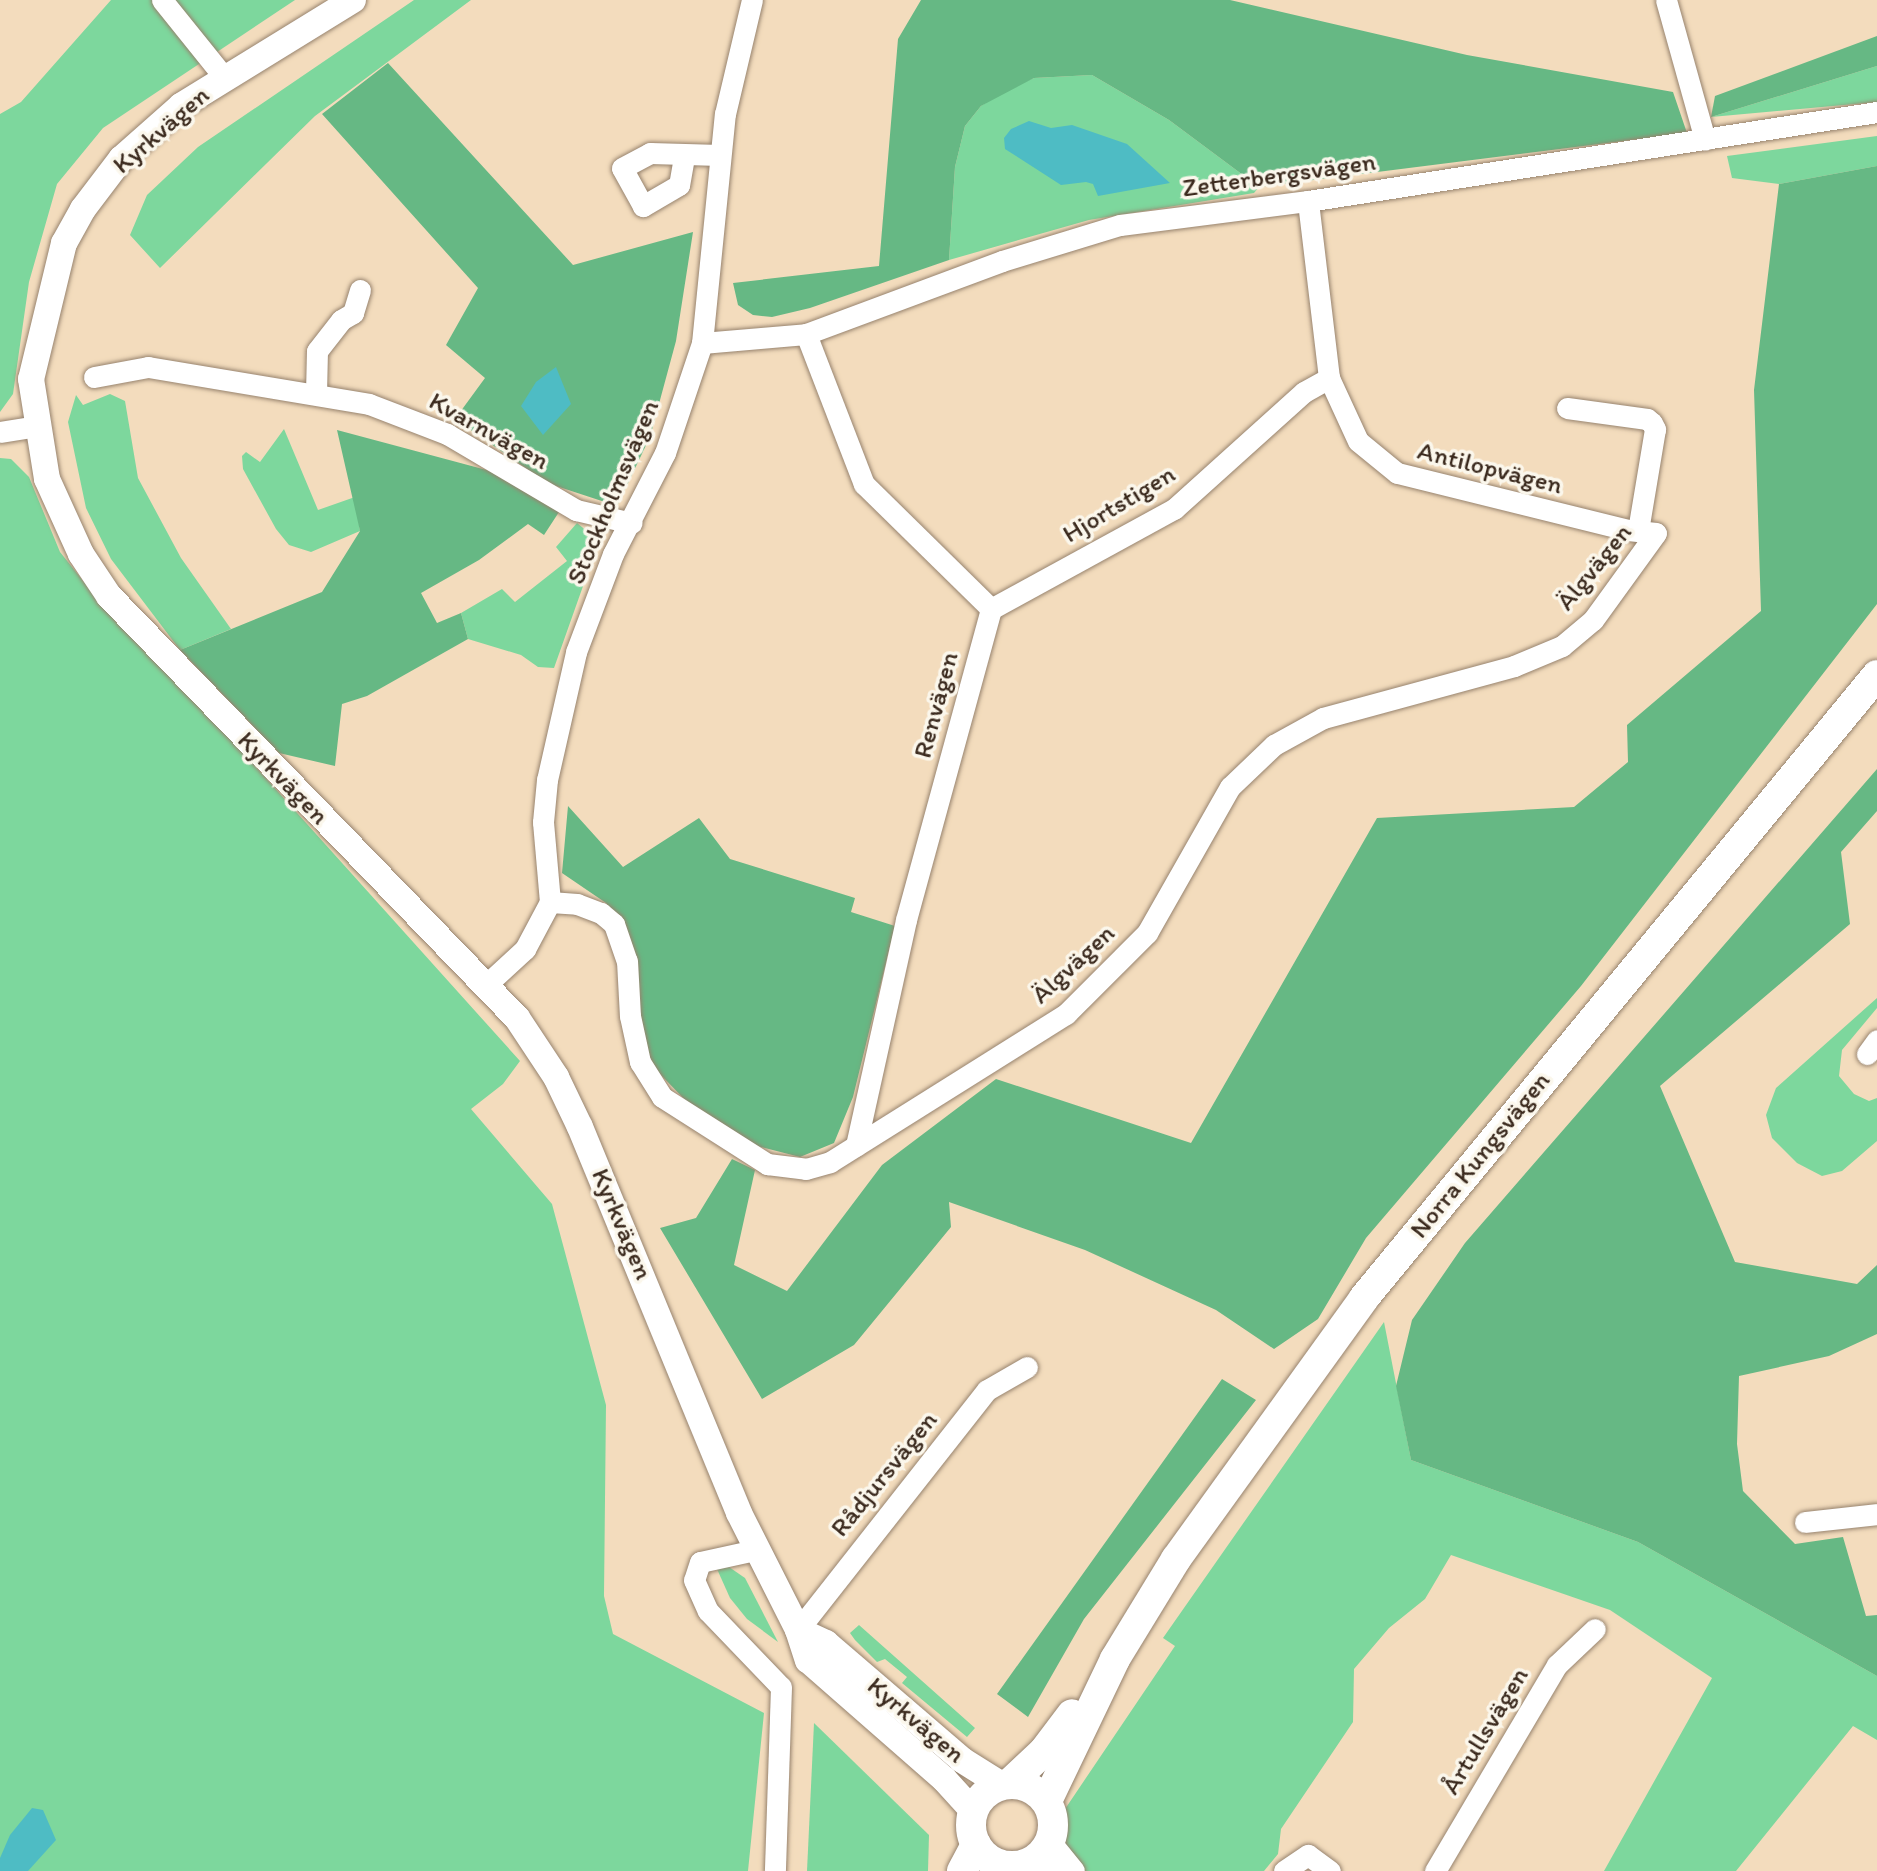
<!DOCTYPE html>
<meta charset="utf-8">
<style>
body{margin:0}
#map{position:relative;width:1877px;height:1871px;overflow:hidden;background:#f3dcbd;font-family:Itim,sans-serif}
div>[style]{position:absolute}
.green>*{inset:0;background:#7dd79d}
.forest>*{inset:0;background:#66b884}
.water>*{inset:0;background:#4ebcc4}
.roads{filter:drop-shadow(0 0 2px #97836e) drop-shadow(0 0 2px #97836e)}
.minor>*{height:21px;margin:-10.5px;padding:0 10.5px;transform-origin:10.5px;border-radius:10.5px;background:#fff}
.tertiary>*{height:26px;margin:-13px;padding:0 13px;transform-origin:13px;border-radius:13px;background:#fff}
.secondary>*{height:30px;margin:-15px;padding:0 15px;transform-origin:15px;border-radius:15px;background:#fff}
.secondary>.ring{margin:-15px;padding:0;box-sizing:content-box;background:none;border:30px solid #fff;border-radius:50%}
span{translate:-50% -50%;white-space:nowrap;text-align:center;line-height:1.15;-webkit-text-stroke:7px #fbf7ec;paint-order:stroke}
.street-label{font-size:26px;color:#3b2a1e}
</style>
<div id="map">
<div class="green">
<i style="clip-path:polygon(111px 0,295px 0,103px 128px,57px 184px,29px 282px,13px 394px,0 412px,0 114px,21px 102px)"></i>
<i style="clip-path:polygon(414px 0,471px 0,315px 116px,160px 268px,130px 235px,147px 195px,198px 147px)"></i>
<i style="clip-path:polygon(1877px 66px,1877px 102px,1711px 117px)"></i>
<i style="clip-path:polygon(1092px 75px,1169px 120px,1259px 187px,1254px 193px,1089px 220px,949px 260px,955px 167px,965px 126px,981px 106px,1007px 89px,1034px 78px)"></i>
<i style="clip-path:polygon(1877px 136px,1877px 166px,1779px 184px,1732px 178px,1727px 156px)"></i>
<i style="clip-path:polygon(110px 394px,125px 401px,138px 478px,181px 558px,231px 629px,180px 650px,111px 559px,86px 508px,68px 422px,76px 395px,83px 405px)"></i>
<i style="clip-path:polygon(284px 429px,318px 510px,355px 497px,360px 531px,311px 552px,289px 545px,276px 529px,243px 469px,242px 456px,246px 452px,260px 462px)"></i>
<i style="clip-path:polygon(0 458px,11px 459px,29px 477px,60px 552px,115px 621px,237px 746px,520px 1061px,503px 1084px,471px 1109px,552px 1204px,606px 1405px,604px 1596px,613px 1634px,764px 1713px,748px 1871px,0 1871px)"></i>
<i style="clip-path:polygon(577px 523px,599px 541px,554px 668px,538px 667px,521px 655px,468px 639px,461px 613px,502px 589px,515px 602px,567px 561px,556px 547px)"></i>
<i style="clip-path:polygon(1877px 998px,1877px 1008px,1842px 1050px,1839px 1076px,1854px 1094px,1869px 1101px,1877px 1098px,1877px 1141px,1842px 1171px,1822px 1176px,1797px 1163px,1772px 1138px,1766px 1115px,1776px 1088px)"></i>
<i style="clip-path:polygon(1384px 1322px,1411px 1460px,1638px 1542px,1877px 1676px,1877px 1740px,1853px 1726px,1736px 1871px,1604px 1871px,1712px 1678px,1610px 1610px,1451px 1555px,1425px 1599px,1389px 1628px,1354px 1669px,1353px 1722px,1281px 1829px,1278px 1854px,1264px 1871px,1037px 1871px,1062px 1829px,1063px 1812px,1175px 1646px,1163px 1638px)"></i>
<i style="clip-path:polygon(729px 1567px,745px 1578px,778px 1642px,747px 1619px,730px 1598px,717px 1569px)"></i>
<i style="clip-path:polygon(859px 1625px,975px 1728px,967px 1737px,902px 1683px,907px 1677px,885px 1659px,877px 1662px,855px 1640px,850px 1633px)"></i>
<i style="clip-path:polygon(814px 1723px,929px 1835px,928px 1871px,807px 1871px)"></i>
</div>
<div class="forest">
<i style="clip-path:polygon(921px 0,1230px 0,1467px 55px,1673px 92px,1687px 133px,1259px 187px,1169px 120px,1092px 75px,1034px 78px,981px 106px,965px 126px,955px 167px,949px 260px,810px 308px,772px 317px,753px 315px,738px 305px,733px 283px,879px 266px,898px 39px)"></i>
<i style="clip-path:polygon(1877px 36px,1877px 66px,1711px 117px,1715px 96px)"></i>
<i style="clip-path:polygon(388px 63px,573px 265px,693px 232px,676px 341px,650px 437px,617px 506px,547px 483px,455px 419px,485px 378px,446px 345px,478px 288px,322px 114px)"></i>
<i style="clip-path:polygon(1877px 166px,1877px 604px,1581px 986px,1366px 1238px,1318px 1319px,1274px 1349px,1216px 1310px,1085px 1250px,949px 1202px,951px 1227px,854px 1345px,762px 1399px,660px 1228px,696px 1218px,732px 1159px,755px 1170px,734px 1265px,787px 1291px,882px 1165px,996px 1079px,1191px 1143px,1377px 818px,1574px 807px,1628px 762px,1627px 725px,1761px 611px,1754px 390px,1779px 184px)"></i>
<i style="clip-path:polygon(337px 430px,494px 472px,559px 512px,544px 535px,528px 524px,479px 560px,421px 593px,437px 623px,461px 613px,468px 639px,367px 696px,342px 704px,335px 766px,279px 753px,180px 650px,322px 592px,360px 531px)"></i>
<i style="clip-path:polygon(1877px 769px,1877px 811px,1841px 852px,1850px 924px,1660px 1086px,1735px 1262px,1857px 1284px,1877px 1265px,1877px 1334px,1829px 1356px,1739px 1376px,1737px 1444px,1743px 1491px,1795px 1544px,1843px 1537px,1866px 1616px,1877px 1615px,1877px 1676px,1638px 1542px,1411px 1460px,1396px 1386px,1412px 1320px,1465px 1243px)"></i>
<i style="clip-path:polygon(568px 806px,623px 867px,699px 818px,730px 859px,855px 898px,851px 912px,895px 926px,853px 1097px,834px 1143px,800px 1157px,757px 1146px,690px 1105px,659px 1073px,646px 1051px,621px 922px,606px 903px,562px 873px)"></i>
<i style="clip-path:polygon(1222px 1379px,1256px 1400px,1084px 1619px,1028px 1717px,997px 1694px)"></i>
</div>
<div class="water">
<i style="clip-path:polygon(1029px 121px,1051px 128px,1072px 125px,1127px 144px,1170px 183px,1098px 196px,1093px 184px,1086px 182px,1061px 185px,1005px 149px,1004px 138px,1011px 129px)"></i>
<i style="clip-path:polygon(556px 367px,571px 404px,543px 435px,521px 406px,536px 382px)"></i>
<i style="clip-path:polygon(32px 1808px,43px 1810px,56px 1840px,28px 1871px,0 1871px,0 1858px,10px 1835px)"></i>
</div>
<div class="roads">
<div class="minor">
<i style="left:162px;top:0;width:99px;rotate:51.2deg"></i>
<i style="left:1666px;top:0;width:145px;rotate:74.4deg"></i>
<i style="left:684px;top:157px;width:28px;rotate:100deg"></i>
<i style="left:679px;top:185px;width:42px;rotate:149.7deg"></i>
<i style="left:643px;top:206px;width:43px;rotate:-118.9deg"></i>
<i style="left:622px;top:168px;width:32px;rotate:-28deg"></i>
<i style="left:650px;top:153px;width:70px;rotate:1.6deg"></i>
<i style="left:806px;top:334px;width:161px;rotate:68.9deg"></i>
<i style="left:864px;top:484px;width:178px;rotate:44.5deg"></i>
<i style="left:991px;top:609px;width:322px;rotate:105.3deg"></i>
<i style="left:906px;top:920px;width:231px;rotate:102.5deg"></i>
<i style="left:702px;top:343px;width:104px;rotate:-4.9deg"></i>
<i style="left:806px;top:334px;width:209px;rotate:-20.4deg"></i>
<i style="left:1002px;top:261px;width:123px;rotate:-17deg"></i>
<i style="left:1120px;top:225px;width:190px;rotate:-7.3deg"></i>
<i style="left:1308px;top:201px;width:576px;rotate:-8.89deg"></i>
<i style="left:94px;top:377px;width:55px;rotate:-10.5deg"></i>
<i style="left:148px;top:367px;width:224px;rotate:9.5deg"></i>
<i style="left:369px;top:404px;width:84px;rotate:21deg"></i>
<i style="left:447px;top:434px;width:150px;rotate:30.5deg"></i>
<i style="left:576px;top:510px;width:57px;rotate:13.1deg"></i>
<i style="left:316px;top:394px;width:43px;rotate:-88.7deg"></i>
<i style="left:317px;top:351px;width:39px;rotate:-52deg"></i>
<i style="left:341px;top:320px;width:14px;rotate:-30deg"></i>
<i style="left:353px;top:313px;width:24px;rotate:-73deg"></i>
<i style="left:1567px;top:408px;width:81px;rotate:7.8deg"></i>
<i style="left:1647px;top:419px;width:6px;rotate:39deg"></i>
<i style="left:1652px;top:423px;width:7px;rotate:63deg"></i>
<i style="left:1655px;top:429px;width:103px;rotate:99.5deg"></i>
<i style="left:0;top:432px;width:36px;rotate:-9deg"></i>
<i style="left:991px;top:609px;width:209px;rotate:-28.7deg"></i>
<i style="left:1174px;top:509px;width:175px;rotate:-42deg"></i>
<i style="left:1304px;top:392px;width:29px;rotate:-29deg"></i>
<i style="left:550px;top:902px;width:27px;rotate:4deg"></i>
<i style="left:577px;top:904px;width:26px;rotate:21deg"></i>
<i style="left:601px;top:913px;width:17px;rotate:40deg"></i>
<i style="left:614px;top:924px;width:39px;rotate:71deg"></i>
<i style="left:627px;top:961px;width:55px;rotate:86.9deg"></i>
<i style="left:630px;top:1016px;width:47px;rotate:77.7deg"></i>
<i style="left:640px;top:1062px;width:41px;rotate:57.8deg"></i>
<i style="left:662px;top:1097px;width:125px;rotate:32.5deg"></i>
<i style="left:767px;top:1164px;width:39px;rotate:7deg"></i>
<i style="left:806px;top:1169px;width:25px;rotate:-16deg"></i>
<i style="left:830px;top:1162px;width:279px;rotate:-32.1deg"></i>
<i style="left:1066px;top:1014px;width:115px;rotate:-45deg"></i>
<i style="left:1147px;top:933px;width:168px;rotate:-60.4deg"></i>
<i style="left:1230px;top:787px;width:61px;rotate:-43.7deg"></i>
<i style="left:1274px;top:745px;width:56px;rotate:-28.9deg"></i>
<i style="left:1323px;top:718px;width:198px;rotate:-15.2deg"></i>
<i style="left:1514px;top:666px;width:52px;rotate:-22.6deg"></i>
<i style="left:1562px;top:646px;width:40px;rotate:-40deg"></i>
<i style="left:1593px;top:620px;width:107px;rotate:-54.1deg"></i>
<i style="left:1656px;top:533px;width:28px;rotate:-174deg"></i>
<i style="left:1628px;top:530px;width:238px;rotate:-166.1deg"></i>
<i style="left:1397px;top:473px;width:50px;rotate:-140.6deg"></i>
<i style="left:1358px;top:441px;width:69px;rotate:-114.7deg"></i>
<i style="left:1329px;top:378px;width:178px;rotate:-96.8deg"></i>
<i style="left:487px;top:984px;width:52px;rotate:-42.6deg"></i>
<i style="left:525px;top:949px;width:53px;rotate:-62deg"></i>
<i style="left:550px;top:902px;width:80px;rotate:-95deg"></i>
<i style="left:543px;top:822px;width:42px;rotate:-84.6deg"></i>
<i style="left:547px;top:780px;width:131px;rotate:-77.2deg"></i>
<i style="left:576px;top:652px;width:105px;rotate:-69.3deg"></i>
<i style="left:613px;top:554px;width:114px;rotate:-62.8deg"></i>
<i style="left:665px;top:453px;width:116px;rotate:-71.4deg"></i>
<i style="left:702px;top:343px;width:230px;rotate:-84.3deg"></i>
<i style="left:725px;top:114px;width:117px;rotate:-76.7deg"></i>
<i style="left:1867px;top:1054px;width:17px;rotate:-54deg"></i>
<i style="left:1805px;top:1522px;width:72px;rotate:-6.3deg"></i>
<i style="left:755px;top:1550px;width:56px;rotate:167.7deg"></i>
<i style="left:700px;top:1562px;width:19px;rotate:108deg"></i>
<i style="left:694px;top:1580px;width:34px;rotate:66deg"></i>
<i style="left:708px;top:1611px;width:105px;rotate:46.2deg"></i>
<i style="left:781px;top:1687px;width:184px;rotate:91.9deg"></i>
<i style="left:798px;top:1630px;width:305px;rotate:-51.8deg"></i>
<i style="left:987px;top:1390px;width:46px;rotate:-29.9deg"></i>
<i style="left:1050px;top:1841px;width:38px;rotate:51deg"></i>
<i style="left:1031px;top:1862px;width:34px;rotate:15deg"></i>
<i style="left:1284px;top:1871px;width:29px;rotate:-34deg"></i>
<i style="left:1308px;top:1855px;width:27px;rotate:36deg"></i>
<i style="left:1435px;top:1871px;width:239px;rotate:-59.4deg"></i>
<i style="left:1557px;top:1665px;width:52px;rotate:-43.5deg"></i>
</div>
<div class="tertiary">
<i style="left:353px;top:0;width:202px;rotate:148.4deg"></i>
<i style="left:181px;top:106px;width:80px;rotate:138.5deg"></i>
<i style="left:121px;top:159px;width:63px;rotate:127.2deg"></i>
<i style="left:83px;top:209px;width:39px;rotate:119deg"></i>
<i style="left:64px;top:243px;width:140px;rotate:103.6deg"></i>
<i style="left:31px;top:379px;width:101px;rotate:80.9deg"></i>
<i style="left:47px;top:479px;width:82px;rotate:65.6deg"></i>
<i style="left:81px;top:554px;width:50px;rotate:56.3deg"></i>
<i style="left:109px;top:596px;width:587px;rotate:45.97deg"></i>
<i style="left:517px;top:1018px;width:71px;rotate:56.5deg"></i>
<i style="left:556px;top:1077px;width:55px;rotate:64.4deg"></i>
<i style="left:580px;top:1127px;width:417px;rotate:67.6deg"></i>
<i style="left:739px;top:1513px;width:131px;rotate:63.2deg"></i>
<i style="left:798px;top:1630px;width:32px;rotate:72deg"></i>
<i style="left:808px;top:1660px;width:181px;rotate:41.2deg"></i>
<i style="left:944px;top:1779px;width:43px;rotate:47.8deg"></i>
<i style="left:798px;top:1630px;width:31px;rotate:25deg"></i>
<i style="left:826px;top:1643px;width:179px;rotate:40.7deg"></i>
<i style="left:962px;top:1760px;width:47px;rotate:32deg"></i>
</div>
<div class="secondary">
<i class="ring" style="left:971px;top:1784px;width:52px;height:52px"></i>
<i style="left:1009px;top:1784px;width:48px;rotate:-43.3deg"></i>
<i style="left:1044px;top:1751px;width:46px;rotate:-52.9deg"></i>
<i style="left:1047px;top:1801px;width:157px;rotate:-64.4deg"></i>
<i style="left:1115px;top:1659px;width:117px;rotate:-58.6deg"></i>
<i style="left:1176px;top:1559px;width:322px;rotate:-54.2deg"></i>
<i style="left:1364px;top:1298px;width:807px;rotate:-50.53deg"></i>
<i style="left:962px;top:1871px;width:30px;rotate:-62deg"></i>
</div>
</div>
<div class="street-label">
<span style="left:161px;top:130px;rotate:-41deg">Kyrkvägen</span>
<span style="left:1279px;top:175px;rotate:-8deg">Zetterbergsvägen</span>
<span style="left:489px;top:431px;rotate:29deg">Kvarnvägen</span>
<span style="left:1490px;top:468px;rotate:14deg">Antilopvägen</span>
<span style="left:613px;top:492px;rotate:-67deg">Stockholmsvägen</span>
<span style="left:1119px;top:504px;rotate:-31deg">Hjortstigen</span>
<span style="left:1594px;top:567px;rotate:-51deg">Älgvägen</span>
<span style="left:936px;top:705px;rotate:-75deg">Renvägen</span>
<span style="left:283px;top:778px;rotate:46deg">Kyrkvägen</span>
<span style="left:1073px;top:964px;rotate:-43deg">Älgvägen</span>
<span style="left:1480px;top:1155px;rotate:-51deg">Norra Kungsvägen</span>
<span style="left:622px;top:1224px;rotate:67deg">Kyrkvägen</span>
<span style="left:884px;top:1474px;rotate:-51deg">Rådjursvägen</span>
<span style="left:916px;top:1720px;rotate:40deg">Kyrkvägen</span>
<span style="left:1485px;top:1731px;rotate:-59deg">Årtullsvägen</span>
</div>
</div>
